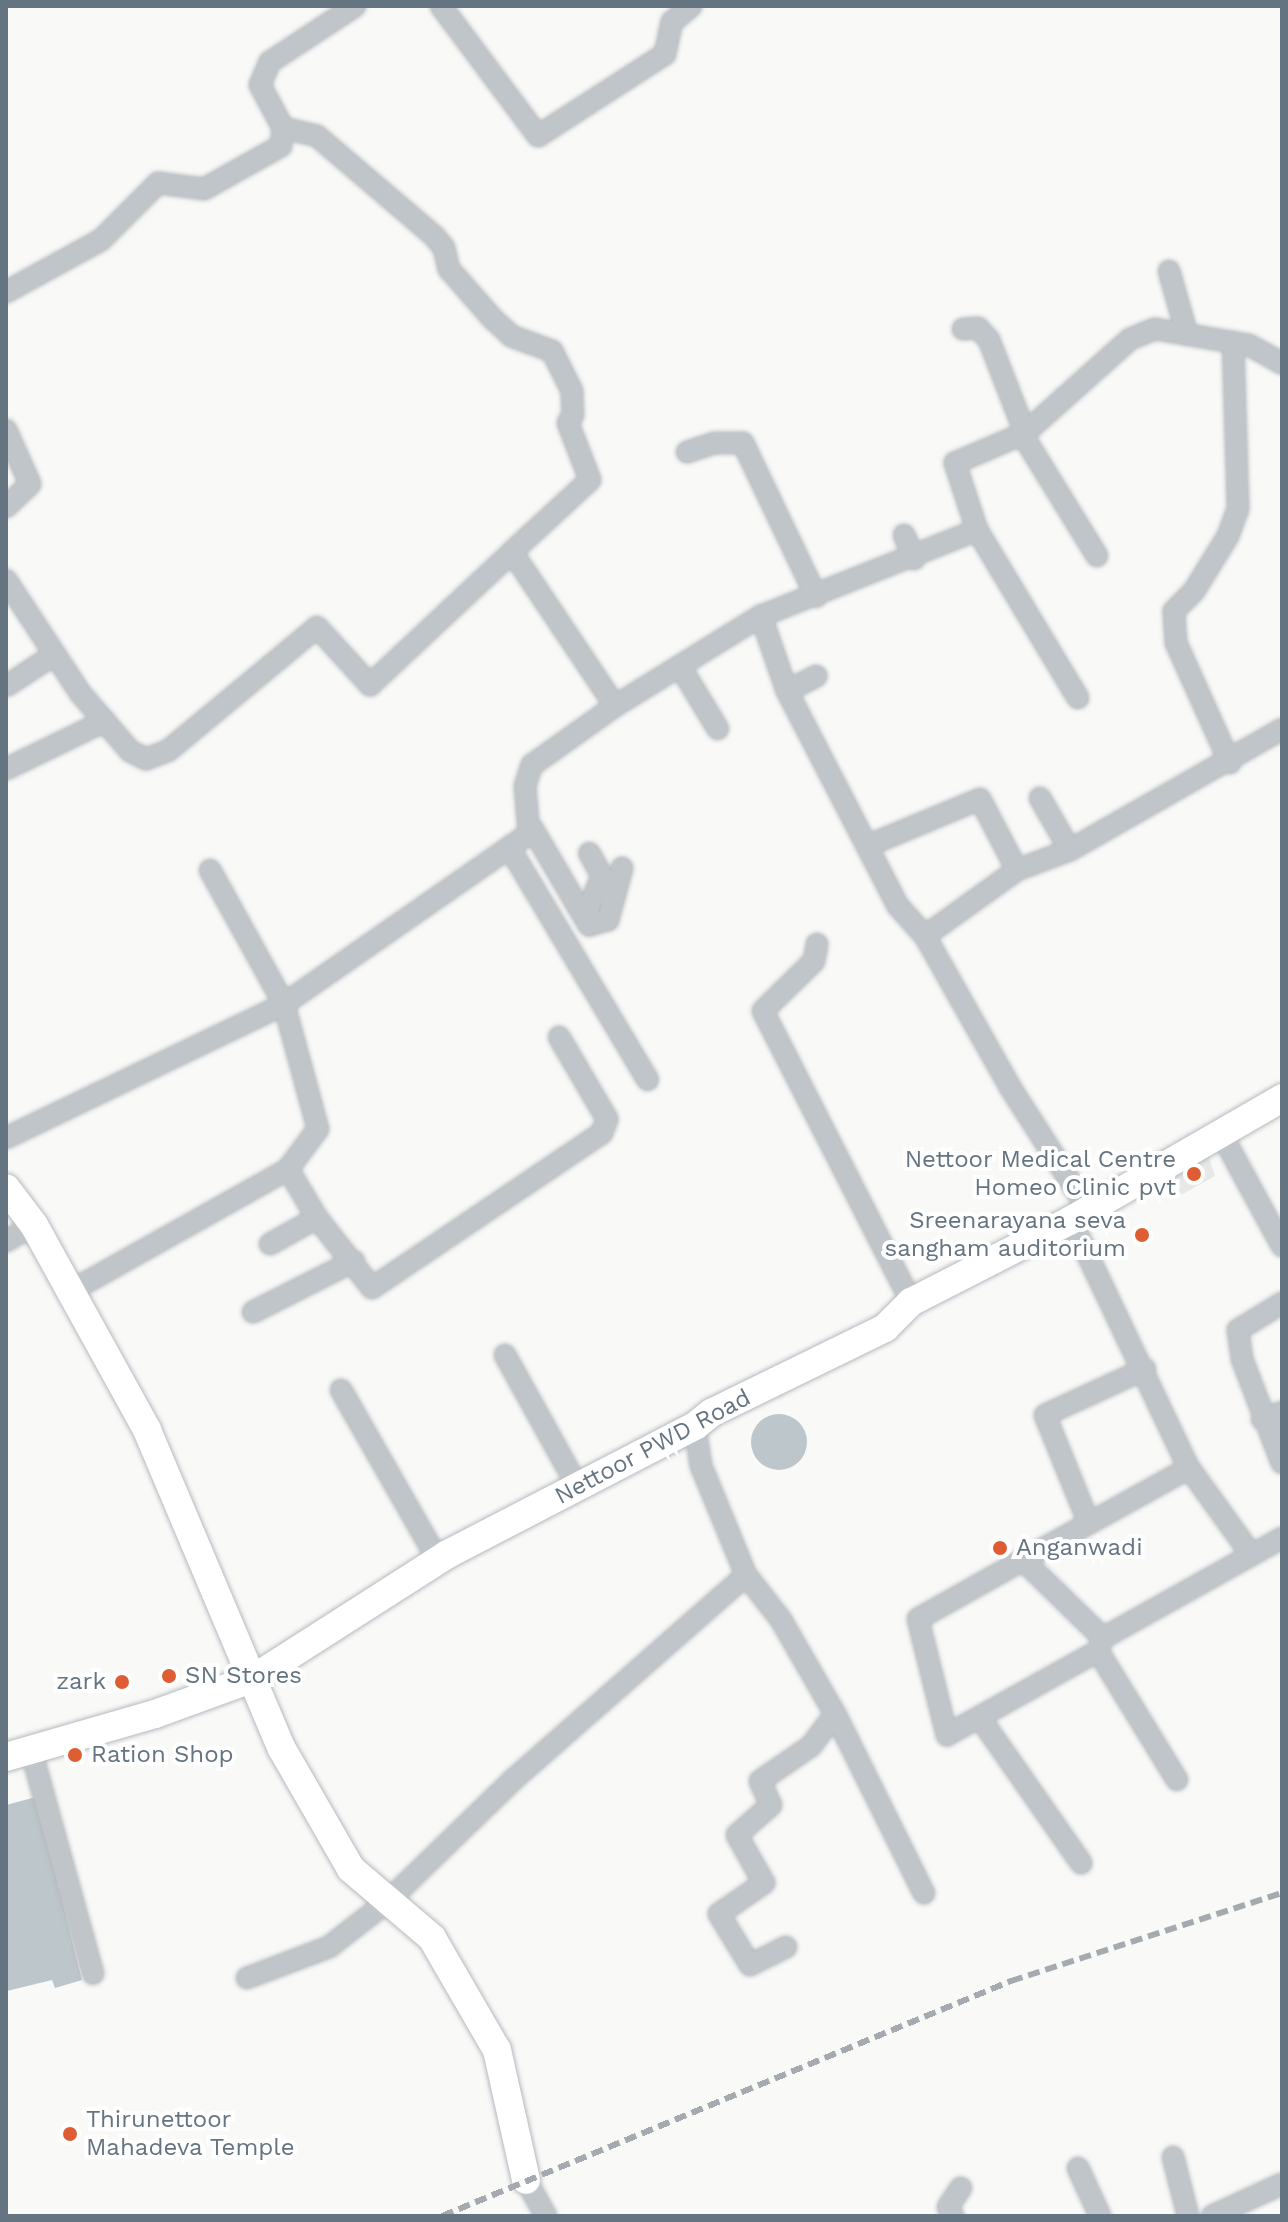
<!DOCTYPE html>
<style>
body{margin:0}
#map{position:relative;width:1288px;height:2222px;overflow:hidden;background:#f9f9f7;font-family:"Work Sans",sans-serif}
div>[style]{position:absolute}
.built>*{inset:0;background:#e7e8e8}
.water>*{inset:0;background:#bcc6cb}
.round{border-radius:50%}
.roads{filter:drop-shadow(0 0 2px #b5babf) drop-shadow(0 0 2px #b5babf)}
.street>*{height:20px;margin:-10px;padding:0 10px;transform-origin:10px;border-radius:10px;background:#c0c5c9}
.secondary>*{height:28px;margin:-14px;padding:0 14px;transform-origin:14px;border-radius:14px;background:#fff}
.rail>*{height:6px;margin-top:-3px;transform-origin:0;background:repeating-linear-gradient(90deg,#a4aab0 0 12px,transparent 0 18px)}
.dots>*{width:22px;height:22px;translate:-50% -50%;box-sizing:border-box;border:4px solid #fff;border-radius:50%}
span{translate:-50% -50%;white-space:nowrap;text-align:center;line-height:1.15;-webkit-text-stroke:8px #fff;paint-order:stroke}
.poi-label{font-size:24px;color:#657481}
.right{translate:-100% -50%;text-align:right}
.left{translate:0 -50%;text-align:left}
.street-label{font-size:24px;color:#657481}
.frame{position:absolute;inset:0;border:8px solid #657481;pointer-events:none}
</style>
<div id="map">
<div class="built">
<i style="clip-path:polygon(1207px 1152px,1215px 1176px,1181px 1195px,1172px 1172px)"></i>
</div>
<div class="water">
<i class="round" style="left:751px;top:1414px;width:56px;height:56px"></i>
<i style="clip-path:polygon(36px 1797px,82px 1980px,55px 1988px,52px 1980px,7px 1991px,6px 1998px,6px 1805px)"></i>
</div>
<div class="roads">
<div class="street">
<i style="left:441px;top:6px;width:162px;rotate:53.3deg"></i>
<i style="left:538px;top:136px;width:151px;rotate:-32.8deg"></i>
<i style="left:665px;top:54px;width:33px;rotate:-78deg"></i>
<i style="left:672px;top:22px;width:25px;rotate:-40deg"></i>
<i style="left:283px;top:128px;width:35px;rotate:13deg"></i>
<i style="left:317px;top:136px;width:154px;rotate:40.5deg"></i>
<i style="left:434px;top:236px;width:16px;rotate:50deg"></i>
<i style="left:444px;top:248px;width:22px;rotate:77deg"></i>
<i style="left:449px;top:269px;width:65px;rotate:48.7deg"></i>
<i style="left:492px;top:318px;width:26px;rotate:43deg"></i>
<i style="left:511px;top:336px;width:44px;rotate:20.1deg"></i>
<i style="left:552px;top:351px;width:45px;rotate:63.4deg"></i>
<i style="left:572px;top:391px;width:24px;rotate:88deg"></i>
<i style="left:573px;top:415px;width:9px;rotate:122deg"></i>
<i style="left:568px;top:423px;width:61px;rotate:68.9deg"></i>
<i style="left:590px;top:480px;width:106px;rotate:137.3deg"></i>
<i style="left:512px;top:552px;width:185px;rotate:56.2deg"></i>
<i style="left:1169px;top:271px;width:66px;rotate:74.1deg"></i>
<i style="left:6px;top:292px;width:108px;rotate:-28.7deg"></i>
<i style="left:101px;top:240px;width:81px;rotate:-45deg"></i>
<i style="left:158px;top:183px;width:46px;rotate:7.4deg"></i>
<i style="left:204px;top:189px;width:88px;rotate:-29.2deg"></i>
<i style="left:281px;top:146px;width:18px;rotate:-84deg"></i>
<i style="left:283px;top:128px;width:49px;rotate:-118.1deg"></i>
<i style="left:260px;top:85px;width:25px;rotate:-67deg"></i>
<i style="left:270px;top:62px;width:102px;rotate:-33.4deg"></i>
<i style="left:963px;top:329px;width:15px;rotate:-4deg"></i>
<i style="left:978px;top:328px;width:16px;rotate:47deg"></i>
<i style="left:989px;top:340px;width:100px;rotate:68.8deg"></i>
<i style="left:6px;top:430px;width:59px;rotate:66deg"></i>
<i style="left:30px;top:484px;width:33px;rotate:136deg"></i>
<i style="left:1022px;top:434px;width:143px;rotate:58.4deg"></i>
<i style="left:687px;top:452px;width:29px;rotate:-18deg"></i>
<i style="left:715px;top:443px;width:28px"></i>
<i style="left:743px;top:443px;width:170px;rotate:64.5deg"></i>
<i style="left:977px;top:530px;width:196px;rotate:59deg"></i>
<i style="left:904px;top:535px;width:26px;rotate:67deg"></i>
<i style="left:6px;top:580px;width:136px;rotate:56.7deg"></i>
<i style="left:81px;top:694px;width:75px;rotate:49.3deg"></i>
<i style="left:130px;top:751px;width:18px;rotate:27deg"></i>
<i style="left:146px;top:759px;width:25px;rotate:-21deg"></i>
<i style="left:169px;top:750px;width:192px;rotate:-39.7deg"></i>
<i style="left:317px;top:627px;width:79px;rotate:47.6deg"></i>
<i style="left:370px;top:685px;width:195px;rotate:-43.1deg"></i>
<i style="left:761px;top:616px;width:79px;rotate:70.9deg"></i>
<i style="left:787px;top:691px;width:242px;rotate:62.7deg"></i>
<i style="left:898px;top:906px;width:40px;rotate:48deg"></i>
<i style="left:925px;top:936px;width:173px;rotate:60.6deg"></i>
<i style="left:1010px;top:1087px;width:145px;rotate:57.4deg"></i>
<i style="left:681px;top:668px;width:71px;rotate:58.8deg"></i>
<i style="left:8px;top:685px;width:56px;rotate:-33.4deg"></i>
<i style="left:787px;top:691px;width:33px;rotate:-27deg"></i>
<i style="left:1230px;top:763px;width:132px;rotate:-114.2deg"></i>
<i style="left:1176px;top:643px;width:32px;rotate:-94deg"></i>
<i style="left:1174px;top:611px;width:28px;rotate:-45deg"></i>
<i style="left:1194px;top:591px;width:65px;rotate:-58.3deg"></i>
<i style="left:1228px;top:536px;width:30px;rotate:-70deg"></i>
<i style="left:1238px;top:508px;width:166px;rotate:-91.7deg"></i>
<i style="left:6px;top:769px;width:110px;rotate:-25.9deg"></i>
<i style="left:1040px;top:798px;width:60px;rotate:60deg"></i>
<i style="left:532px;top:828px;width:113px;rotate:59.6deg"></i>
<i style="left:589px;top:925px;width:20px;rotate:-15deg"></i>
<i style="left:608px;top:920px;width:54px;rotate:-74.9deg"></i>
<i style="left:867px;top:846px;width:122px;rotate:-22.6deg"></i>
<i style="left:980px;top:799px;width:80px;rotate:62.5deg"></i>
<i style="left:509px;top:847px;width:271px;rotate:59.2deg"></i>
<i style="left:585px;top:917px;width:44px;rotate:-67.5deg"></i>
<i style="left:602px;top:876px;width:26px;rotate:-119deg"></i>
<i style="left:925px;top:936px;width:113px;rotate:-35.7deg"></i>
<i style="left:1017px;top:870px;width:57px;rotate:-20.7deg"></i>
<i style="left:1070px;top:850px;width:244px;rotate:-29.7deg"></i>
<i style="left:817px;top:944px;width:17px;rotate:100deg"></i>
<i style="left:814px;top:961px;width:71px;rotate:135.6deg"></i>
<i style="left:763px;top:1011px;width:326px;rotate:63deg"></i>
<i style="left:1222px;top:1135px;width:126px;rotate:61.6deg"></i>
<i style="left:6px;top:1138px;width:309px;rotate:-25.7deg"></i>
<i style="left:284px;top:1004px;width:298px;rotate:-34.8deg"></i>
<i style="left:529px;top:834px;width:48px;rotate:-94.8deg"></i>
<i style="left:525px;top:786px;width:22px;rotate:-72deg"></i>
<i style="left:532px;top:765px;width:102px;rotate:-35.4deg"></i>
<i style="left:615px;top:706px;width:172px;rotate:-31.7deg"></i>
<i style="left:761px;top:616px;width:232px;rotate:-21.7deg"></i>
<i style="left:977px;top:530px;width:71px;rotate:-108.2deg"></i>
<i style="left:955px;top:463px;width:76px;rotate:-23.2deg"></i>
<i style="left:1025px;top:433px;width:141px;rotate:-41.8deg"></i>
<i style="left:1130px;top:339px;width:27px;rotate:-22deg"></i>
<i style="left:1155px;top:329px;width:95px;rotate:9.7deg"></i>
<i style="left:1249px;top:345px;width:38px;rotate:29deg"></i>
<i style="left:288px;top:1169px;width:57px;rotate:59.4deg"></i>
<i style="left:317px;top:1218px;width:89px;rotate:51.8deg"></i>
<i style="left:372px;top:1288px;width:277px;rotate:-34deg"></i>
<i style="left:602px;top:1133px;width:15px;rotate:-70deg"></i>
<i style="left:607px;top:1119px;width:95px;rotate:-120.3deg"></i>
<i style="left:1071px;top:1220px;width:275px;rotate:64.6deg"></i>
<i style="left:1189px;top:1468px;width:190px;rotate:151deg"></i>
<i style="left:1023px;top:1560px;width:112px;rotate:44.3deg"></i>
<i style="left:1103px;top:1638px;width:14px;rotate:111deg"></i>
<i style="left:1098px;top:1651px;width:151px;rotate:58.5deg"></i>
<i style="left:6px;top:1241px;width:32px;rotate:-30deg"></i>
<i style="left:270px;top:1244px;width:54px;rotate:-29deg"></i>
<i style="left:71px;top:1291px;width:249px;rotate:-29.3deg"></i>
<i style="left:288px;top:1169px;width:50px;rotate:-53.1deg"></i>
<i style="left:318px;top:1129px;width:130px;rotate:-105.2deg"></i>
<i style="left:284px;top:1004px;width:153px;rotate:-118.9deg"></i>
<i style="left:1282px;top:1303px;width:52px;rotate:148.5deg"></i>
<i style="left:1238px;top:1330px;width:29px;rotate:82deg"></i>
<i style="left:1242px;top:1359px;width:111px;rotate:69deg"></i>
<i style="left:253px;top:1312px;width:113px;rotate:-26.8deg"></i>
<i style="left:505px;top:1355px;width:151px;rotate:61.1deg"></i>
<i style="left:341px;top:1390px;width:196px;rotate:60.3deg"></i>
<i style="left:1262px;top:1419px;width:21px;rotate:-19deg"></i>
<i style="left:1189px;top:1468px;width:105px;rotate:54.3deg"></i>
<i style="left:1088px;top:1521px;width:114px;rotate:-112.1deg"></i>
<i style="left:1045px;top:1415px;width:110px;rotate:-24.7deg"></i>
<i style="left:1023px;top:1560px;width:120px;rotate:150.7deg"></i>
<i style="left:918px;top:1619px;width:120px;rotate:76deg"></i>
<i style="left:947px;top:1735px;width:173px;rotate:-29.1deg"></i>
<i style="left:746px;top:1575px;width:57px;rotate:52.1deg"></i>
<i style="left:781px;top:1620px;width:108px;rotate:60.1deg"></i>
<i style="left:835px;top:1714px;width:200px;rotate:63.6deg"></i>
<i style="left:1103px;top:1638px;width:205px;rotate:-29.2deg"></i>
<i style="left:980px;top:1718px;width:177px;rotate:55.1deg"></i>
<i style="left:31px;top:1750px;width:232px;rotate:74.5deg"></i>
<i style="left:786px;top:1947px;width:40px;rotate:153.4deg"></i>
<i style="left:750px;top:1965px;width:60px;rotate:-121.3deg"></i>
<i style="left:719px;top:1914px;width:55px;rotate:-34.6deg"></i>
<i style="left:764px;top:1883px;width:55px;rotate:-119.4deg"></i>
<i style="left:737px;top:1835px;width:45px;rotate:-41.4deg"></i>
<i style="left:771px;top:1805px;width:26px;rotate:-115deg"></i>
<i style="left:760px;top:1781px;width:62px;rotate:-34.5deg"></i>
<i style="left:811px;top:1746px;width:40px;rotate:-53deg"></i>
<i style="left:247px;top:1978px;width:88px;rotate:-20.7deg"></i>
<i style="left:329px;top:1947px;width:75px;rotate:-37.9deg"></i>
<i style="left:388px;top:1901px;width:174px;rotate:-44.1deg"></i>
<i style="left:513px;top:1780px;width:310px;rotate:-41.3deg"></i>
<i style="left:746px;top:1575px;width:118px;rotate:-112.4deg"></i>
<i style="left:701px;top:1466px;width:40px;rotate:-98.5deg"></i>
<i style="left:1173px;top:2157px;width:61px;rotate:75.7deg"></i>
<i style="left:1078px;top:2168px;width:53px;rotate:65.4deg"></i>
<i style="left:526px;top:2180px;width:41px;rotate:60.9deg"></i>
<i style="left:953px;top:2216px;width:10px;rotate:-119deg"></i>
<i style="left:948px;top:2207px;width:23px;rotate:-56deg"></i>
<i style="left:1212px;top:2216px;width:77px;rotate:-24.6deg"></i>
</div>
<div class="secondary">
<i style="left:6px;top:1188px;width:46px;rotate:52.9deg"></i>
<i style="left:34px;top:1225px;width:234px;rotate:61.1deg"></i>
<i style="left:147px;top:1430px;width:346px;rotate:67.1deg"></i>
<i style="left:282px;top:1749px;width:138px;rotate:60.1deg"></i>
<i style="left:351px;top:1869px;width:106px;rotate:40.4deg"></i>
<i style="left:432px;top:1938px;width:129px;rotate:59.9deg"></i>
<i style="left:497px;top:2050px;width:133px;rotate:77.4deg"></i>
<i style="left:6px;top:1757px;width:155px;rotate:-16.1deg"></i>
<i style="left:155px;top:1714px;width:105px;rotate:-20deg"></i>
<i style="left:254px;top:1678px;width:228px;rotate:-32.6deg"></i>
<i style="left:446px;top:1555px;width:280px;rotate:-27.4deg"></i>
<i style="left:695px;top:1426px;width:21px;rotate:-39deg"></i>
<i style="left:711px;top:1413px;width:194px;rotate:-26deg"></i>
<i style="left:885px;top:1328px;width:37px;rotate:-45deg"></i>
<i style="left:911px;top:1302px;width:180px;rotate:-27.1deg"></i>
<i style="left:1071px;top:1220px;width:244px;rotate:-30deg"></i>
</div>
</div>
<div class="rail">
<i style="left:442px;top:2216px;width:616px;rotate:-22.44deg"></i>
<i style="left:1011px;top:1981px;width:285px;rotate:-18deg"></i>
</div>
<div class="dots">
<i style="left:1194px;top:1174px;background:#de5d33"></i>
<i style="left:1142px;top:1235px;background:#de5d33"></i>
<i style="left:1000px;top:1548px;background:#de5d33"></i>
<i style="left:169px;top:1676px;background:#de5d33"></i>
<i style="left:122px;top:1682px;background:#de5d33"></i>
<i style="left:75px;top:1755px;background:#de5d33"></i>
<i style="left:70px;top:2134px;background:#de5d33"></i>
</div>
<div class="poi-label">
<span class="right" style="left:1176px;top:1174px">Nettoor Medical Centre<br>Homeo Clinic pvt</span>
<span class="right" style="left:1126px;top:1235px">Sreenarayana seva<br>sangham auditorium</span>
<span class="left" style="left:1016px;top:1548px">Anganwadi</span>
<span class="left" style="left:185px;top:1676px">SN Stores</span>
<span class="right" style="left:106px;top:1682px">zark</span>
<span class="left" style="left:91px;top:1755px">Ration Shop</span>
<span class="left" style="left:86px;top:2134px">Thirunettoor<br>Mahadeva Temple</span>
</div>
<div class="street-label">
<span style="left:653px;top:1447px;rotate:-28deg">Nettoor PWD Road</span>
</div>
<div class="frame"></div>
</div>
